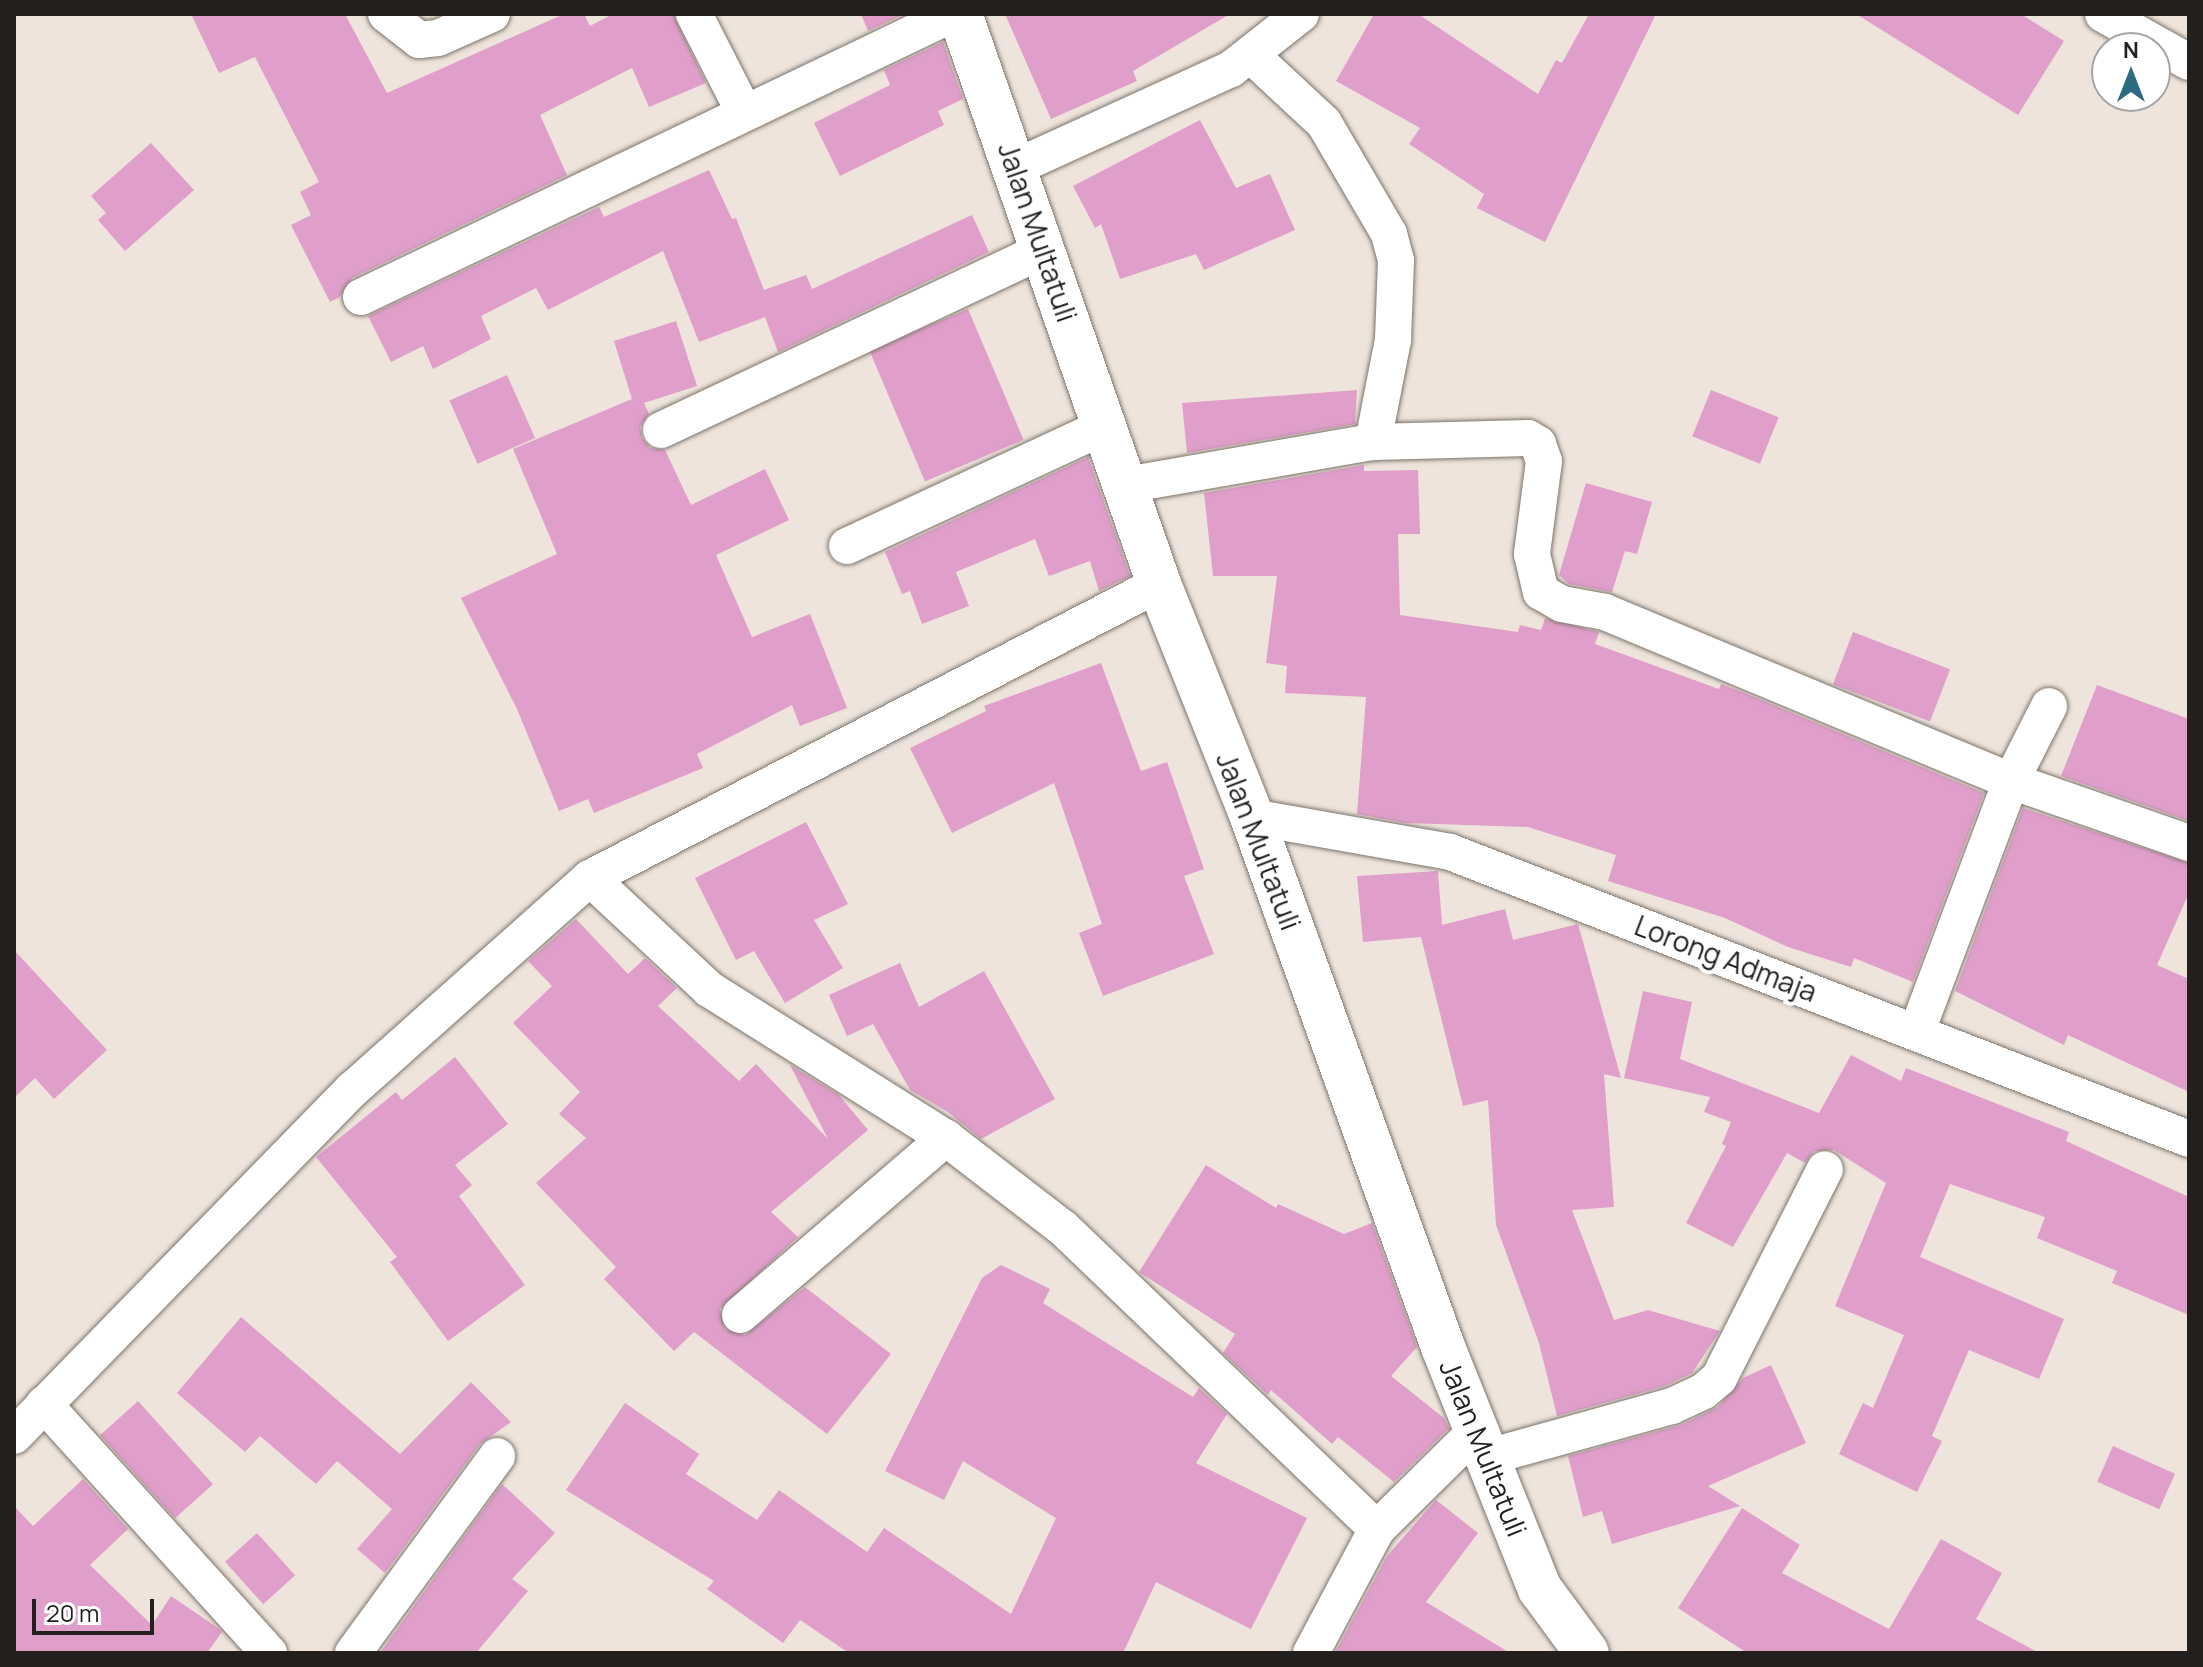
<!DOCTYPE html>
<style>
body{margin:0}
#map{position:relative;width:2203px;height:1667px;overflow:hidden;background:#eee4db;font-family:Manrope,sans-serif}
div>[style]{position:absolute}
.building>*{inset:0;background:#e09fca;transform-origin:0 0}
.roads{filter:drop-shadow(0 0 2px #7c746c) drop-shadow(0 0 2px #7c746c)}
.minor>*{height:36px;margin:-18px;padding:0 18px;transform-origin:18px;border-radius:18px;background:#fff}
.secondary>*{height:44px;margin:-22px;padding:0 22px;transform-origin:22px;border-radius:22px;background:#fff}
span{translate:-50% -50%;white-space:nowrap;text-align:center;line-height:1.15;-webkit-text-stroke:8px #fff;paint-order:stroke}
.street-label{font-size:28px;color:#231f1c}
.frame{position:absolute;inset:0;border:16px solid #231f1c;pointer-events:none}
.north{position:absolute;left:2091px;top:32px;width:80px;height:80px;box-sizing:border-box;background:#fff;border:2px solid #a7a5a4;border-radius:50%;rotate:0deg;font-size:22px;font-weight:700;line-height:32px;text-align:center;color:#231f1c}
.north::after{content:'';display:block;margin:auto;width:28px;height:36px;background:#2d6b81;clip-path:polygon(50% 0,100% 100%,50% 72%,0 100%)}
.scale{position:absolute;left:32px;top:1599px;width:122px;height:36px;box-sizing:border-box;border:4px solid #231f1c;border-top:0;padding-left:10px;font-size:24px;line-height:28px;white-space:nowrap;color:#231f1c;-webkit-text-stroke:6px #fff;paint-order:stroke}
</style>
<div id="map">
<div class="building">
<i style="clip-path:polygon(191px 14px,345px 14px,387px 93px,564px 14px,584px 14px,590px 26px,613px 14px,673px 14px,706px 83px,649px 107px,632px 68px,540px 115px,567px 175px,352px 278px,340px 297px,330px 302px,291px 225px,311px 215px,300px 192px,319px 182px,255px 57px,219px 73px)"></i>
<i style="clip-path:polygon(861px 14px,904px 14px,868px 31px)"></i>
<i style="clip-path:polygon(1005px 14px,1230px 14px,1133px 71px,1137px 81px,1051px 119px)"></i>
<i style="clip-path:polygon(1374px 14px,1418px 14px,1538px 94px,1556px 60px,1562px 63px,1589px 14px,1656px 14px,1545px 242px,1477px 208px,1484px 194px,1409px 144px,1420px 128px,1336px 81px)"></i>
<i style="clip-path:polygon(1856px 14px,2021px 14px,2064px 41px,2018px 115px)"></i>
<i style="clip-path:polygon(943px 42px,963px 99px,938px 111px,944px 125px,840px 176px,814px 123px,890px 85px,884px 70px)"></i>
<i style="clip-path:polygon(1200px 120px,1236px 188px,1270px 174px,1295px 230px,1204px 270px,1196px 254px,1120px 279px,1101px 224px,1095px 228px,1073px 186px)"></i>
<i style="clip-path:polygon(151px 143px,194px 190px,125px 251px,98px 220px,106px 213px,91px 196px)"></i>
<i style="clip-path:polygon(709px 170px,732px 219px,736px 218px,764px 290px,806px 275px,812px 289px,972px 215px,989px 252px,778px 352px,765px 317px,699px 342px,663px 251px,548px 310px,536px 288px,481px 316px,491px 339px,433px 369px,423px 346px,391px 362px,368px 316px,599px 207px,604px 217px)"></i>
<i style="left:968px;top:309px;width:142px;height:107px;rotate:67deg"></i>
<i style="clip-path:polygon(676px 321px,697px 386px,644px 403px,649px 414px,640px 427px,642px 438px,650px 448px,665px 450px,691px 505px,765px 469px,789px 520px,716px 555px,752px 637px,810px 614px,847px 708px,800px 726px,792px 705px,697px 754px,703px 768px,594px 813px,588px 799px,559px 811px,517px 709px,461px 598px,557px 554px,513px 449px,632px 399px,614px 341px)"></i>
<i style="left:507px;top:375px;width:69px;height:63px;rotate:66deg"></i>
<i style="clip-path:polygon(1357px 390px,1355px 424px,1187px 453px,1182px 403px)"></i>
<i style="left:1711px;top:390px;width:73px;height:50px;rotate:22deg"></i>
<i style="clip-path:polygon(1088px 457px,1130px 576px,1099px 591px,1090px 561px,1049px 576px,1035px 539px,956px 572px,969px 606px,922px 624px,910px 591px,902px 594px,885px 552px)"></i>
<i style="clip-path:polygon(1364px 465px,1364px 471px,1418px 470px,1420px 534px,1398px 534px,1400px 615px,1518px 632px,1520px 625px,1541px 630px,1545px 618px,1599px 632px,1595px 644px,1719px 689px,1721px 684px,1747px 694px,1984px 793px,1913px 982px,1854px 958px,1851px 967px,1788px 947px,1725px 918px,1608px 881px,1616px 855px,1528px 827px,1405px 823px,1357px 814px,1366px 697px,1285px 693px,1287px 666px,1266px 663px,1277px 576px,1213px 576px,1204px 493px)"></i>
<i style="clip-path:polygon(1586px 483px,1652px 502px,1637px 554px,1625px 551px,1612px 592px,1569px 584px,1559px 575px)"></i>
<i style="left:1853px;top:632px;width:104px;height:56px;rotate:21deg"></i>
<i style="clip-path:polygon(1101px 663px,1141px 771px,1167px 762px,1204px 869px,1184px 876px,1214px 954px,1103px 996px,1079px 933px,1102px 924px,1054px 783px,952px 833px,910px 748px,986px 711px,984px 706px)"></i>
<i style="clip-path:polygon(2097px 685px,2189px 719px,2189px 821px,2061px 776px)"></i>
<i style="clip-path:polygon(2023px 808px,2189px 863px,2189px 893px,2157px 965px,2189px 979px,2189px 1092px,2068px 1035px,2064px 1045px,1955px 991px)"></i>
<i style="clip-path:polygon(806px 822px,848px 904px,814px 920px,843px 968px,785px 1003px,754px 951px,736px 960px,695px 878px)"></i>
<i style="clip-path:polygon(1438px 871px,1442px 925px,1505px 909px,1513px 940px,1578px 924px,1621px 1078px,1604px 1074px,1614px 1207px,1572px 1210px,1614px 1320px,1648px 1310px,1720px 1331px,1692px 1373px,1665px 1386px,1557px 1416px,1539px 1343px,1496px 1225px,1488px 1100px,1463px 1106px,1421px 937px,1363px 942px,1357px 876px)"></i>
<i style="clip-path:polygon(576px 919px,628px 974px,645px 958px,677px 988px,658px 1006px,739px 1081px,756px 1064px,828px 1139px,790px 1065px,839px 1095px,868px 1130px,771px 1212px,798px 1237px,720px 1309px,725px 1329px,745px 1335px,805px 1287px,891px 1354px,827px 1434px,694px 1332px,674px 1351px,604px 1279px,616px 1267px,536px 1183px,586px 1138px,559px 1114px,580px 1092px,513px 1023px,552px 986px,528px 961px)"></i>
<i style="clip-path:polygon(14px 950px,107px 1050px,54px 1099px,35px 1078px,14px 1098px)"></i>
<i style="clip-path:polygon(900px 963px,919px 1007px,984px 971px,1055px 1099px,981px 1139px,948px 1112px,910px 1090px,873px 1024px,847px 1036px,829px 995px)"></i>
<i style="clip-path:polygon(1643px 991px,1692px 1002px,1680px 1059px,1819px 1113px,1851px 1055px,1901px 1081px,1906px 1068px,2069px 1132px,2066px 1141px,2189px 1197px,2189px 1315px,2112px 1283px,2117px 1271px,2037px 1238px,2045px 1217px,1950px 1184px,1920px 1257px,2064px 1319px,2039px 1379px,1969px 1350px,1932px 1436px,1942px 1441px,1917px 1492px,1839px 1454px,1863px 1403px,1873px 1408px,1904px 1335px,1835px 1306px,1886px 1183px,1834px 1150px,1814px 1151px,1805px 1163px,1787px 1153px,1733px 1247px,1686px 1223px,1726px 1146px,1722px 1144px,1731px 1122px,1704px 1112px,1710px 1097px,1624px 1078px)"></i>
<i style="clip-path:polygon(455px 1057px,508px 1124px,455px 1165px,472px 1185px,459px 1196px,525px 1285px,448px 1341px,390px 1262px,397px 1257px,316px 1157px,396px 1092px,402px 1100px)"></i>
<i style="clip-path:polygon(1206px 1165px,1276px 1208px,1278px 1204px,1344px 1234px,1372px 1223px,1417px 1347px,1391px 1376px,1444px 1418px,1449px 1428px,1394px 1482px,1338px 1437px,1332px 1444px,1271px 1390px,1268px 1395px,1223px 1353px,1235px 1334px,1139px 1272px)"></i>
<i style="clip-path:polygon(1001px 1265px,1050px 1289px,1043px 1303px,1193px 1397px,1199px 1388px,1227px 1414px,1196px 1463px,1307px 1518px,1251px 1629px,1156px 1582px,1123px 1653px,849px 1653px,800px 1620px,783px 1643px,707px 1589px,714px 1581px,566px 1490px,625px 1403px,699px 1454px,686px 1474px,757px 1520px,779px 1490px,867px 1552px,884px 1528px,1011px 1614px,1056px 1518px,963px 1461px,944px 1500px,885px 1471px,982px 1278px)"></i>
<i style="clip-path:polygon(241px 1317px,400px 1454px,471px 1382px,511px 1422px,480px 1444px,385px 1573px,357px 1549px,392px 1509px,337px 1461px,316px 1484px,260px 1436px,245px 1452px,177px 1393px)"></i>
<i style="clip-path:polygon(1771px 1365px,1806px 1443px,1708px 1486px,1740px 1506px,1612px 1544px,1602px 1511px,1583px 1517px,1568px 1456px,1681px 1425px,1718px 1407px,1743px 1378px)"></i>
<i style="left:138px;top:1401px;width:112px;height:51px;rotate:48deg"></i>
<i style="left:2113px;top:1446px;width:68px;height:39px;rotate:24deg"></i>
<i style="clip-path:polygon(83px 1479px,128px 1529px,90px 1565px,152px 1625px,171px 1596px,218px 1628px,222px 1632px,207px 1653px,14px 1653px,14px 1506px,33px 1526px)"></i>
<i style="clip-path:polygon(502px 1484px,555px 1533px,512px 1579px,528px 1591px,476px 1653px,380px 1653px)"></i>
<i style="clip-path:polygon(1436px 1500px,1478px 1533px,1426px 1602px,1510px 1653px,1335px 1653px,1387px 1556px)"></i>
<i style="clip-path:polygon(1742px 1508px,1800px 1545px,1782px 1573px,1889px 1629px,1941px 1539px,2002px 1573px,1976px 1619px,2039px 1653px,1747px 1653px,1678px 1608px)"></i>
<i style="left:257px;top:1533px;width:57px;height:43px;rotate:48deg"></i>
</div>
<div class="roads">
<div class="minor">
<i style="left:386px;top:14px;width:42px;rotate:38.2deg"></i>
<i style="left:419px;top:40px;width:19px;rotate:-6deg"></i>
<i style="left:438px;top:38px;width:59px;rotate:-24deg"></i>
<i style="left:694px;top:14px;width:110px;rotate:63deg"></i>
<i style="left:2103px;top:14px;width:98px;rotate:29.2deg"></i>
<i style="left:1252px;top:56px;width:98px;rotate:42.9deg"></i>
<i style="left:1324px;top:123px;width:129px;rotate:59.6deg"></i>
<i style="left:1389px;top:234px;width:28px;rotate:75deg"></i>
<i style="left:1396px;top:261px;width:79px;rotate:92.2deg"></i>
<i style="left:1393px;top:340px;width:104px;rotate:101.1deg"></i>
<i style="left:1016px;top:167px;width:236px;rotate:-24.5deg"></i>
<i style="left:1231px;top:69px;width:89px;rotate:-38.2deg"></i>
<i style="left:361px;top:297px;width:656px;rotate:-25.55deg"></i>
<i style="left:661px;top:430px;width:423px;rotate:-25.2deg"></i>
<i style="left:1126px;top:485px;width:251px;rotate:-9.9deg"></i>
<i style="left:1373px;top:442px;width:155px;rotate:-1.5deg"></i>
<i style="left:1528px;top:438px;width:12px;rotate:31deg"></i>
<i style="left:1538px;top:444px;width:18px;rotate:71deg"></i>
<i style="left:1544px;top:461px;width:94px;rotate:97.4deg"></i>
<i style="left:1532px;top:554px;width:39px;rotate:77deg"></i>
<i style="left:1541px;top:592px;width:24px;rotate:30deg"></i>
<i style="left:1562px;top:604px;width:44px;rotate:10.5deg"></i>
<i style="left:1605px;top:612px;width:440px;rotate:22.6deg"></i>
<i style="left:2011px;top:781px;width:188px;rotate:19.2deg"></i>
<i style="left:847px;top:546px;width:285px;rotate:-24.9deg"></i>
<i style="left:1252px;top:817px;width:201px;rotate:10deg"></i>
<i style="left:1450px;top:852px;width:793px;rotate:21.22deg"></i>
<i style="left:590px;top:878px;width:163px;rotate:43deg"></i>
<i style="left:709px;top:989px;width:280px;rotate:32.2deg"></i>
<i style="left:946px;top:1138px;width:149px;rotate:37.6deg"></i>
<i style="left:1064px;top:1229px;width:434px;rotate:43.8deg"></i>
<i style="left:1917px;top:1031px;width:267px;rotate:-69.4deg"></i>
<i style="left:2011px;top:781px;width:84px;rotate:-63.1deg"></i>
<i style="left:740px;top:1315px;width:272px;rotate:-40.7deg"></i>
<i style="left:44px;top:1404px;width:336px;rotate:47.9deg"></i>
<i style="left:14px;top:1436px;width:485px;rotate:-45.7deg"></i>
<i style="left:353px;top:1089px;width:317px;rotate:-41.7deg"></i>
<i style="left:590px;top:878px;width:640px;rotate:-27.33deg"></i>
<i style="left:1488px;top:1457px;width:191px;rotate:-15.5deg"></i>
<i style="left:1672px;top:1406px;width:35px;rotate:-25deg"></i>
<i style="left:1704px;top:1391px;width:20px;rotate:-41deg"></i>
<i style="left:1719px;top:1378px;width:234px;rotate:-63.1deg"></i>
<i style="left:353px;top:1653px;width:244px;rotate:-53.8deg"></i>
<i style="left:1311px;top:1653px;width:140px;rotate:-62deg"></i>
<i style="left:1377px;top:1529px;width:141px;rotate:-44.7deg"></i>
</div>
<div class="secondary">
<i style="left:960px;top:14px;width:604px;rotate:70.75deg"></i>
<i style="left:1159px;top:584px;width:251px;rotate:68.2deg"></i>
<i style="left:1252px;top:817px;width:563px;rotate:70.18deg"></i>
<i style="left:1443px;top:1347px;width:261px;rotate:68.2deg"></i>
<i style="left:1540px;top:1589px;width:79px;rotate:53.7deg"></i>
</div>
</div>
<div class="street-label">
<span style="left:1038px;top:232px;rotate:71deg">Jalan Multatuli</span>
<span style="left:1259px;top:841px;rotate:69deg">Jalan Multatuli</span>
<span style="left:1726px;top:958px;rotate:21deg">Lorong Admaja</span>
<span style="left:1484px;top:1448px;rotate:68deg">Jalan Multatuli</span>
</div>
<div class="frame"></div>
<div class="north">N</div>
<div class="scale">20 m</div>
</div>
